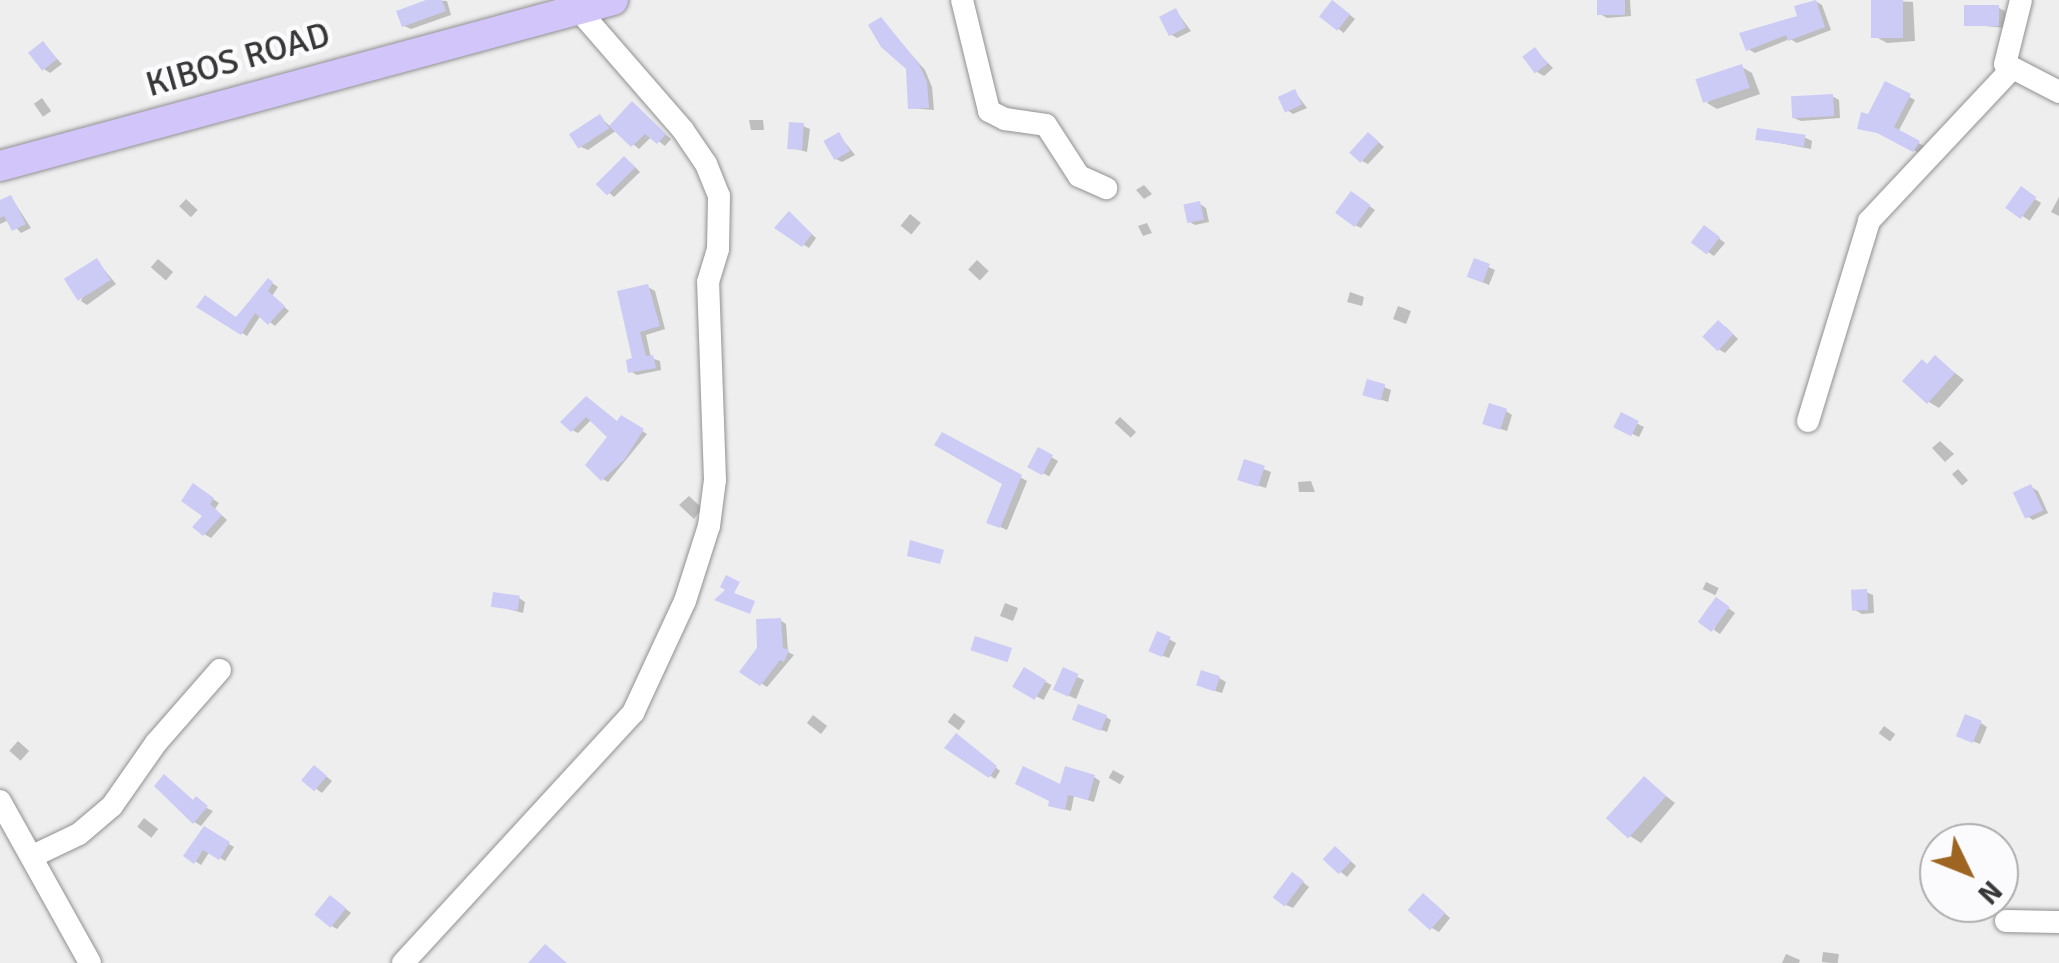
<!DOCTYPE html>
<style>
body{margin:0}
#map{position:relative;width:2059px;height:963px;overflow:hidden;background:#eeeeef;font-family:Signika,sans-serif}
div>[style]{position:absolute}
.shadow>*{inset:0;background:#0003;transform-origin:0 0}
.building>*{inset:0;background:#cbcbf6;transform-origin:0 0}
.roads{filter:drop-shadow(0 0 2px #919192) drop-shadow(0 0 2px #919192)}
.minor>*{height:22px;margin:-11px;padding:0 11px;transform-origin:11px;border-radius:11px;background:#fff}
.major>*{height:30px;margin:-15px;padding:0 15px;transform-origin:15px;border-radius:15px;background:#d1c5fa}
span{translate:-50% -50%;white-space:nowrap;text-align:center;line-height:1.15;-webkit-text-stroke:9px #fbfbfd;paint-order:stroke}
.street-label{font-size:35px;color:#373737}
.north{position:absolute;left:1919px;top:823px;width:100px;height:100px;box-sizing:border-box;background:#fbfbfd;border:2px solid #adadae;border-radius:50%;rotate:133deg;font-size:28px;font-weight:700;line-height:40px;text-align:center;color:#373737}
.north::after{content:'';display:block;margin:auto;width:35px;height:45px;background:#9d6521;clip-path:polygon(50% 0,100% 100%,50% 72%,0 100%)}
</style>
<div id="map">
<div class="shadow">
<i style="clip-path:polygon(433px 0,447px 1px,451px 15px,411px 29px,404px 26px)"></i>
<i style="clip-path:polygon(1599px 0,1630px 0,1631px 16px,1607px 18px,1600px 14px)"></i>
<i style="clip-path:polygon(1874px 0,1913px 2px,1915px 41px,1887px 43px,1876px 37px)"></i>
<i style="clip-path:polygon(1815px 1px,1822px 5px,1831px 30px,1797px 43px,1790px 39px,1755px 53px,1748px 49px,1742px 34px,1801px 18px)"></i>
<i style="left:1334px;top:2px;width:27px;height:18px;rotate:39deg"></i>
<i style="clip-path:polygon(1999px 8px,2005px 11px,2005px 28px,1966px 24px)"></i>
<i style="clip-path:polygon(1176px 11px,1191px 31px,1177px 38px,1170px 34px)"></i>
<i style="clip-path:polygon(881px 20px,925px 70px,932px 87px,934px 110px,910px 108px,908px 68px)"></i>
<i style="clip-path:polygon(43px 44px,62px 64px,50px 73px,44px 69px)"></i>
<i style="clip-path:polygon(1535px 50px,1553px 68px,1544px 76px,1537px 72px)"></i>
<i style="clip-path:polygon(1742px 67px,1752px 73px,1760px 94px,1717px 109px,1707px 103px)"></i>
<i style="clip-path:polygon(1886px 84px,1915px 100px,1898px 132px,1924px 146px,1919px 153px,1885px 134px,1869px 116px)"></i>
<i style="clip-path:polygon(1295px 92px,1307px 108px,1293px 114px,1287px 110px)"></i>
<i style="clip-path:polygon(1832px 96px,1839px 100px,1840px 118px,1801px 121px,1794px 118px)"></i>
<i style="left:42px;top:98px;width:16px;height:10px;rotate:55deg"></i>
<i style="clip-path:polygon(632px 104px,671px 139px,665px 146px,652px 136px,639px 149px,617px 130px,588px 150px,581px 147px,600px 117px,611px 127px)"></i>
<i style="clip-path:polygon(749px 120px,763px 120px,764px 130px,751px 130px)"></i>
<i style="clip-path:polygon(803px 126px,810px 129px,807px 152px,789px 147px)"></i>
<i style="clip-path:polygon(839px 135px,855px 155px,842px 162px,836px 159px)"></i>
<i style="clip-path:polygon(1806px 138px,1812px 141px,1811px 149px,1758px 139px)"></i>
<i style="clip-path:polygon(1375px 139px,1384px 147px,1368px 164px,1362px 161px)"></i>
<i style="clip-path:polygon(631px 163px,640px 172px,614px 197px,599px 184px)"></i>
<i style="clip-path:polygon(1144px 185px,1152px 194px,1144px 199px,1136px 190px)"></i>
<i style="left:2021px;top:190px;width:24px;height:21px;rotate:33deg"></i>
<i style="clip-path:polygon(11px 197px,31px 228px,21px 233px,9px 220px,0 224px,0 203px)"></i>
<i style="clip-path:polygon(2059px 197px,2059px 216px,2051px 212px)"></i>
<i style="clip-path:polygon(1358px 198px,1375px 210px,1361px 228px,1355px 225px)"></i>
<i style="left:186px;top:199px;width:16px;height:10px;rotate:43deg"></i>
<i style="clip-path:polygon(1200px 204px,1206px 208px,1209px 222px,1195px 225px,1188px 221px)"></i>
<i style="clip-path:polygon(790px 214px,816px 238px,809px 248px,777px 228px)"></i>
<i style="left:910px;top:214px;width:14px;height:15px;rotate:39deg"></i>
<i style="clip-path:polygon(1147px 223px,1152px 233px,1143px 236px,1138px 226px)"></i>
<i style="clip-path:polygon(1711px 232px,1725px 243px,1714px 256px,1708px 252px)"></i>
<i style="left:158px;top:259px;width:20px;height:11px;rotate:41deg"></i>
<i style="left:977px;top:260px;width:16px;height:13px;rotate:43deg"></i>
<i style="clip-path:polygon(97px 261px,116px 284px,87px 305px,81px 301px)"></i>
<i style="clip-path:polygon(1475px 261px,1495px 270px,1489px 285px,1475px 279px)"></i>
<i style="clip-path:polygon(269px 281px,278px 287px,272px 296px,289px 311px,275px 326px,261px 315px,247px 336px,200px 306px,237px 320px)"></i>
<i style="clip-path:polygon(648px 287px,655px 291px,665px 329px,646px 335px,651px 358px,660px 361px,661px 370px,637px 375px,630px 371px,635px 360px,620px 293px)"></i>
<i style="clip-path:polygon(1350px 292px,1364px 297px,1362px 306px,1347px 302px)"></i>
<i style="left:1398px;top:306px;width:14px;height:14px;rotate:21deg"></i>
<i style="clip-path:polygon(1725px 326px,1738px 339px,1725px 353px,1718px 349px)"></i>
<i style="clip-path:polygon(1936px 358px,1964px 380px,1939px 408px,1929px 402px,1929px 366px)"></i>
<i style="clip-path:polygon(1384px 387px,1391px 390px,1388px 402px,1365px 394px)"></i>
<i style="clip-path:polygon(586px 399px,618px 423px,621px 418px,647px 434px,608px 482px,603px 479px,611px 436px,592px 419px,578px 433px,572px 430px)"></i>
<i style="clip-path:polygon(1506px 411px,1512px 415px,1507px 431px,1492px 426px)"></i>
<i style="clip-path:polygon(1622px 416px,1644px 427px,1639px 437px,1624px 430px)"></i>
<i style="left:1120px;top:417px;width:22px;height:8px;rotate:43deg"></i>
<i style="clip-path:polygon(943px 435px,1027px 481px,1007px 530px,996px 525px,1005px 483px)"></i>
<i style="clip-path:polygon(1940px 441px,1954px 454px,1945px 462px,1932px 448px)"></i>
<i style="left:1039px;top:450px;width:22px;height:18px;rotate:30deg"></i>
<i style="clip-path:polygon(1245px 462px,1271px 472px,1266px 488px,1247px 482px)"></i>
<i style="left:1958px;top:469px;width:15px;height:8px;rotate:48deg"></i>
<i style="clip-path:polygon(1311px 481px,1315px 492px,1299px 492px,1298px 482px)"></i>
<i style="clip-path:polygon(193px 486px,219px 503px,215px 509px,227px 520px,211px 538px,204px 534px,206px 515px)"></i>
<i style="clip-path:polygon(2031px 487px,2038px 491px,2048px 513px,2033px 520px,2027px 516px)"></i>
<i style="clip-path:polygon(689px 496px,702px 508px,694px 519px,679px 505px)"></i>
<i style="left:1706px;top:582px;width:14px;height:8px;rotate:25deg"></i>
<i style="clip-path:polygon(1866px 592px,1873px 595px,1874px 613px,1862px 614px,1855px 610px)"></i>
<i style="clip-path:polygon(519px 598px,525px 602px,523px 613px,493px 605px)"></i>
<i style="left:1005px;top:603px;width:14px;height:14px;rotate:21deg"></i>
<i style="clip-path:polygon(1723px 604px,1735px 613px,1720px 634px,1714px 630px)"></i>
<i style="clip-path:polygon(780px 620px,786px 624px,788px 652px,794px 655px,767px 687px,742px 671px)"></i>
<i style="clip-path:polygon(1169px 639px,1176px 643px,1169px 658px,1158px 654px)"></i>
<i style="left:1025px;top:671px;width:30px;height:17px;rotate:28deg"></i>
<i style="clip-path:polygon(1064px 671px,1084px 680px,1076px 699px,1063px 693px)"></i>
<i style="clip-path:polygon(1219px 678px,1226px 682px,1222px 693px,1205px 688px)"></i>
<i style="left:954px;top:713px;width:14px;height:11px;rotate:36deg"></i>
<i style="left:813px;top:715px;width:18px;height:10px;rotate:38deg"></i>
<i style="clip-path:polygon(1106px 717px,1111px 720px,1107px 732px,1077px 721px)"></i>
<i style="clip-path:polygon(1981px 723px,1987px 727px,1980px 744px,1967px 739px)"></i>
<i style="left:1884px;top:726px;width:14px;height:9px;rotate:36deg"></i>
<i style="clip-path:polygon(962px 739px,1000px 771px,995px 779px,948px 747px)"></i>
<i style="left:18px;top:741px;width:15px;height:13px;rotate:42deg"></i>
<i style="left:1113px;top:770px;width:13px;height:9px;rotate:29deg"></i>
<i style="clip-path:polygon(321px 772px,332px 781px,322px 793px,304px 780px)"></i>
<i style="clip-path:polygon(1094px 777px,1100px 781px,1094px 802px,1074px 796px,1071px 811px,1050px 805px,1062px 788px)"></i>
<i style="clip-path:polygon(1644px 779px,1675px 803px,1641px 843px,1630px 836px)"></i>
<i style="clip-path:polygon(194px 802px,213px 811px,201px 826px,194px 822px)"></i>
<i style="left:144px;top:818px;width:18px;height:11px;rotate:38deg"></i>
<i style="clip-path:polygon(204px 829px,234px 847px,225px 861px,210px 851px,201px 865px,186px 855px)"></i>
<i style="clip-path:polygon(1342px 853px,1356px 866px,1347px 877px,1326px 860px)"></i>
<i style="clip-path:polygon(1299px 879px,1309px 887px,1293px 908px,1286px 905px)"></i>
<i style="clip-path:polygon(1430px 900px,1450px 918px,1439px 932px,1432px 928px)"></i>
<i style="clip-path:polygon(337px 902px,351px 913px,337px 929px,330px 925px)"></i>
<i style="left:1823px;top:952px;width:16px;height:10px;rotate:7deg"></i>
<i style="clip-path:polygon(1786px 954px,1800px 960px,1799px 963px,1782px 963px)"></i>
</div>
<div class="building">
<i style="clip-path:polygon(426px 0,442px 0,446px 11px,402px 27px,396px 11px)"></i>
<i style="left:1332px;top:0;width:23px;height:21px;rotate:38deg"></i>
<i style="left:1597px;top:0;width:28px;height:15px"></i>
<i style="clip-path:polygon(1816px 0,1825px 27px,1788px 41px,1786px 35px,1746px 51px,1739px 33px,1797px 16px,1794px 6px)"></i>
<i style="left:1871px;top:0;width:32px;height:38px"></i>
<i style="left:1964px;top:5px;width:35px;height:21px"></i>
<i style="left:1176px;top:8px;width:22px;height:19px;rotate:63deg"></i>
<i style="clip-path:polygon(881px 17px,919px 64px,927px 82px,929px 108px,908px 109px,906px 69px,881px 47px,868px 25px)"></i>
<i style="left:43px;top:41px;width:23px;height:19px;rotate:52deg"></i>
<i style="left:1535px;top:47px;width:21px;height:16px;rotate:53deg"></i>
<i style="left:1742px;top:64px;width:25px;height:49px;rotate:72deg"></i>
<i style="clip-path:polygon(1885px 81px,1911px 94px,1894px 127px,1920px 141px,1913px 152px,1877px 133px,1857px 129px,1861px 112px,1868px 114px)"></i>
<i style="left:1295px;top:89px;width:17px;height:19px;rotate:65deg"></i>
<i style="left:1833px;top:94px;width:22px;height:42px;rotate:87deg"></i>
<i style="clip-path:polygon(632px 101px,666px 134px,657px 144px,645px 134px,631px 147px,609px 126px)"></i>
<i style="left:600px;top:114px;width:17px;height:37px;rotate:57deg"></i>
<i style="left:789px;top:122px;width:15px;height:27px;rotate:4deg"></i>
<i style="left:1757px;top:128px;width:49px;height:12px;rotate:8deg"></i>
<i style="left:839px;top:132px;width:22px;height:18px;rotate:60deg"></i>
<i style="left:1368px;top:132px;width:15px;height:28px;rotate:42deg"></i>
<i style="left:624px;top:156px;width:16px;height:40px;rotate:45deg"></i>
<i style="left:2021px;top:186px;width:19px;height:27px;rotate:36deg"></i>
<i style="left:1351px;top:191px;width:24px;height:27px;rotate:36deg"></i>
<i style="clip-path:polygon(11px 195px,26px 224px,12px 231px,4px 216px,0 218px,0 200px)"></i>
<i style="left:1200px;top:201px;width:19px;height:17px;rotate:78deg"></i>
<i style="clip-path:polygon(789px 211px,812px 234px,802px 247px,774px 228px)"></i>
<i style="left:1704px;top:225px;width:20px;height:22px;rotate:37deg"></i>
<i style="left:97px;top:258px;width:26px;height:39px;rotate:58deg"></i>
<i style="left:1474px;top:258px;width:17px;height:20px;rotate:21deg"></i>
<i style="clip-path:polygon(268px 278px,273px 282px,268px 291px,285px 306px,268px 325px,255px 313px,241px 335px,196px 307px,205px 295px,236px 317px)"></i>
<i style="clip-path:polygon(648px 284px,660px 326px,640px 332px,646px 356px,653px 355px,656px 368px,628px 373px,626px 360px,632px 358px,617px 291px)"></i>
<i style="left:1718px;top:320px;width:21px;height:23px;rotate:43deg"></i>
<i style="clip-path:polygon(1935px 355px,1955px 373px,1927px 404px,1902px 381px,1922px 359px,1927px 364px)"></i>
<i style="left:1367px;top:379px;width:19px;height:17px;rotate:16deg"></i>
<i style="clip-path:polygon(586px 396px,617px 421px,621px 415px,644px 429px,625px 459px,601px 481px,585px 465px,607px 437px,586px 417px,571px 432px,560px 422px)"></i>
<i style="left:1489px;top:403px;width:19px;height:22px;rotate:18deg"></i>
<i style="left:1621px;top:412px;width:20px;height:17px;rotate:27deg"></i>
<i style="clip-path:polygon(942px 432px,1022px 475px,1000px 528px,986px 523px,1002px 484px,934px 445px)"></i>
<i style="left:1038px;top:447px;width:17px;height:23px;rotate:28deg"></i>
<i style="left:1244px;top:459px;width:22px;height:22px;rotate:18deg"></i>
<i style="clip-path:polygon(193px 483px,214px 498px,210px 504px,222px 515px,203px 536px,192px 527px,202px 516px,181px 501px)"></i>
<i style="left:2031px;top:484px;width:29px;height:20px;rotate:65deg"></i>
<i style="clip-path:polygon(910px 540px,944px 550px,940px 564px,907px 556px)"></i>
<i style="clip-path:polygon(726px 575px,740px 582px,734px 593px,755px 601px,750px 614px,714px 600px,725px 590px,720px 587px)"></i>
<i style="left:1867px;top:589px;width:21px;height:16px;rotate:87deg"></i>
<i style="left:493px;top:592px;width:27px;height:15px;rotate:8deg"></i>
<i style="left:1716px;top:597px;width:17px;height:31px;rotate:36deg"></i>
<i style="clip-path:polygon(781px 618px,783px 648px,789px 650px,784px 662px,780px 660px,760px 686px,739px 672px,757px 648px,756px 619px)"></i>
<i style="left:1157px;top:631px;width:15px;height:22px;rotate:23deg"></i>
<i style="left:975px;top:636px;width:39px;height:15px;rotate:18deg"></i>
<i style="left:1024px;top:667px;width:26px;height:23px;rotate:31deg"></i>
<i style="left:1063px;top:667px;width:17px;height:25px;rotate:24deg"></i>
<i style="left:1201px;top:670px;width:20px;height:16px;rotate:18deg"></i>
<i style="left:1078px;top:704px;width:31px;height:17px;rotate:21deg"></i>
<i style="left:1965px;top:714px;width:18px;height:24px;rotate:22deg"></i>
<i style="clip-path:polygon(956px 733px,997px 766px,989px 778px,944px 748px)"></i>
<i style="left:314px;top:765px;width:17px;height:20px;rotate:40deg"></i>
<i style="clip-path:polygon(1023px 766px,1060px 784px,1065px 766px,1095px 775px,1088px 800px,1068px 795px,1065px 810px,1048px 806px,1049px 801px,1015px 784px)"></i>
<i style="clip-path:polygon(164px 774px,193px 800px,196px 796px,208px 806px,193px 824px,154px 786px)"></i>
<i style="left:1644px;top:776px;width:30px;height:57px;rotate:42deg"></i>
<i style="clip-path:polygon(204px 826px,230px 842px,219px 860px,203px 850px,194px 864px,183px 856px)"></i>
<i style="left:1335px;top:846px;width:22px;height:18px;rotate:43deg"></i>
<i style="left:1292px;top:872px;width:15px;height:32px;rotate:37deg"></i>
<i style="left:1423px;top:893px;width:30px;height:23px;rotate:42deg"></i>
<i style="left:330px;top:895px;width:21px;height:25px;rotate:39deg"></i>
<i style="clip-path:polygon(545px 944px,567px 963px,528px 963px)"></i>
</div>
<div class="roads">
<div class="minor">
<i style="left:962px;top:0;width:114px;rotate:76.3deg"></i>
<i style="left:989px;top:111px;width:18px;rotate:27deg"></i>
<i style="left:1005px;top:119px;width:41px;rotate:8.3deg"></i>
<i style="left:1046px;top:125px;width:61px;rotate:57.1deg"></i>
<i style="left:1079px;top:176px;width:30px;rotate:24deg"></i>
<i style="left:2021px;top:0;width:66px;rotate:104deg"></i>
<i style="left:2005px;top:64px;width:61px;rotate:27.4deg"></i>
<i style="left:1808px;top:421px;width:209px;rotate:-73deg"></i>
<i style="left:1869px;top:221px;width:207px;rotate:-46.8deg"></i>
<i style="left:0;top:801px;width:185px;rotate:60.9deg"></i>
<i style="left:33px;top:856px;width:51px;rotate:-25.6deg"></i>
<i style="left:79px;top:834px;width:43px;rotate:-40.3deg"></i>
<i style="left:112px;top:806px;width:77px;rotate:-55.1deg"></i>
<i style="left:156px;top:743px;width:97px;rotate:-48.8deg"></i>
<i style="left:2006px;top:921px;width:53px;rotate:1.1deg"></i>
<i style="left:403px;top:963px;width:340px;rotate:-47.4deg"></i>
<i style="left:633px;top:713px;width:123px;rotate:-65.1deg"></i>
<i style="left:685px;top:601px;width:79px;rotate:-72.3deg"></i>
<i style="left:709px;top:526px;width:46px;rotate:-82.6deg"></i>
<i style="left:715px;top:480px;width:198px;rotate:-92deg"></i>
<i style="left:708px;top:282px;width:34px;rotate:-73deg"></i>
<i style="left:718px;top:249px;width:53px;rotate:-88.9deg"></i>
<i style="left:719px;top:196px;width:35px;rotate:-112deg"></i>
<i style="left:706px;top:164px;width:41px;rotate:-124.1deg"></i>
<i style="left:683px;top:130px;width:160px;rotate:-131deg"></i>
</div>
<div class="major">
<i style="left:0;top:166px;width:635px;rotate:-15.15deg"></i>
</div>
</div>
<div class="street-label">
<span style="left:238px;top:60px;rotate:-16deg">KIBOS ROAD</span>
</div>
<div class="north">N</div>
</div>
